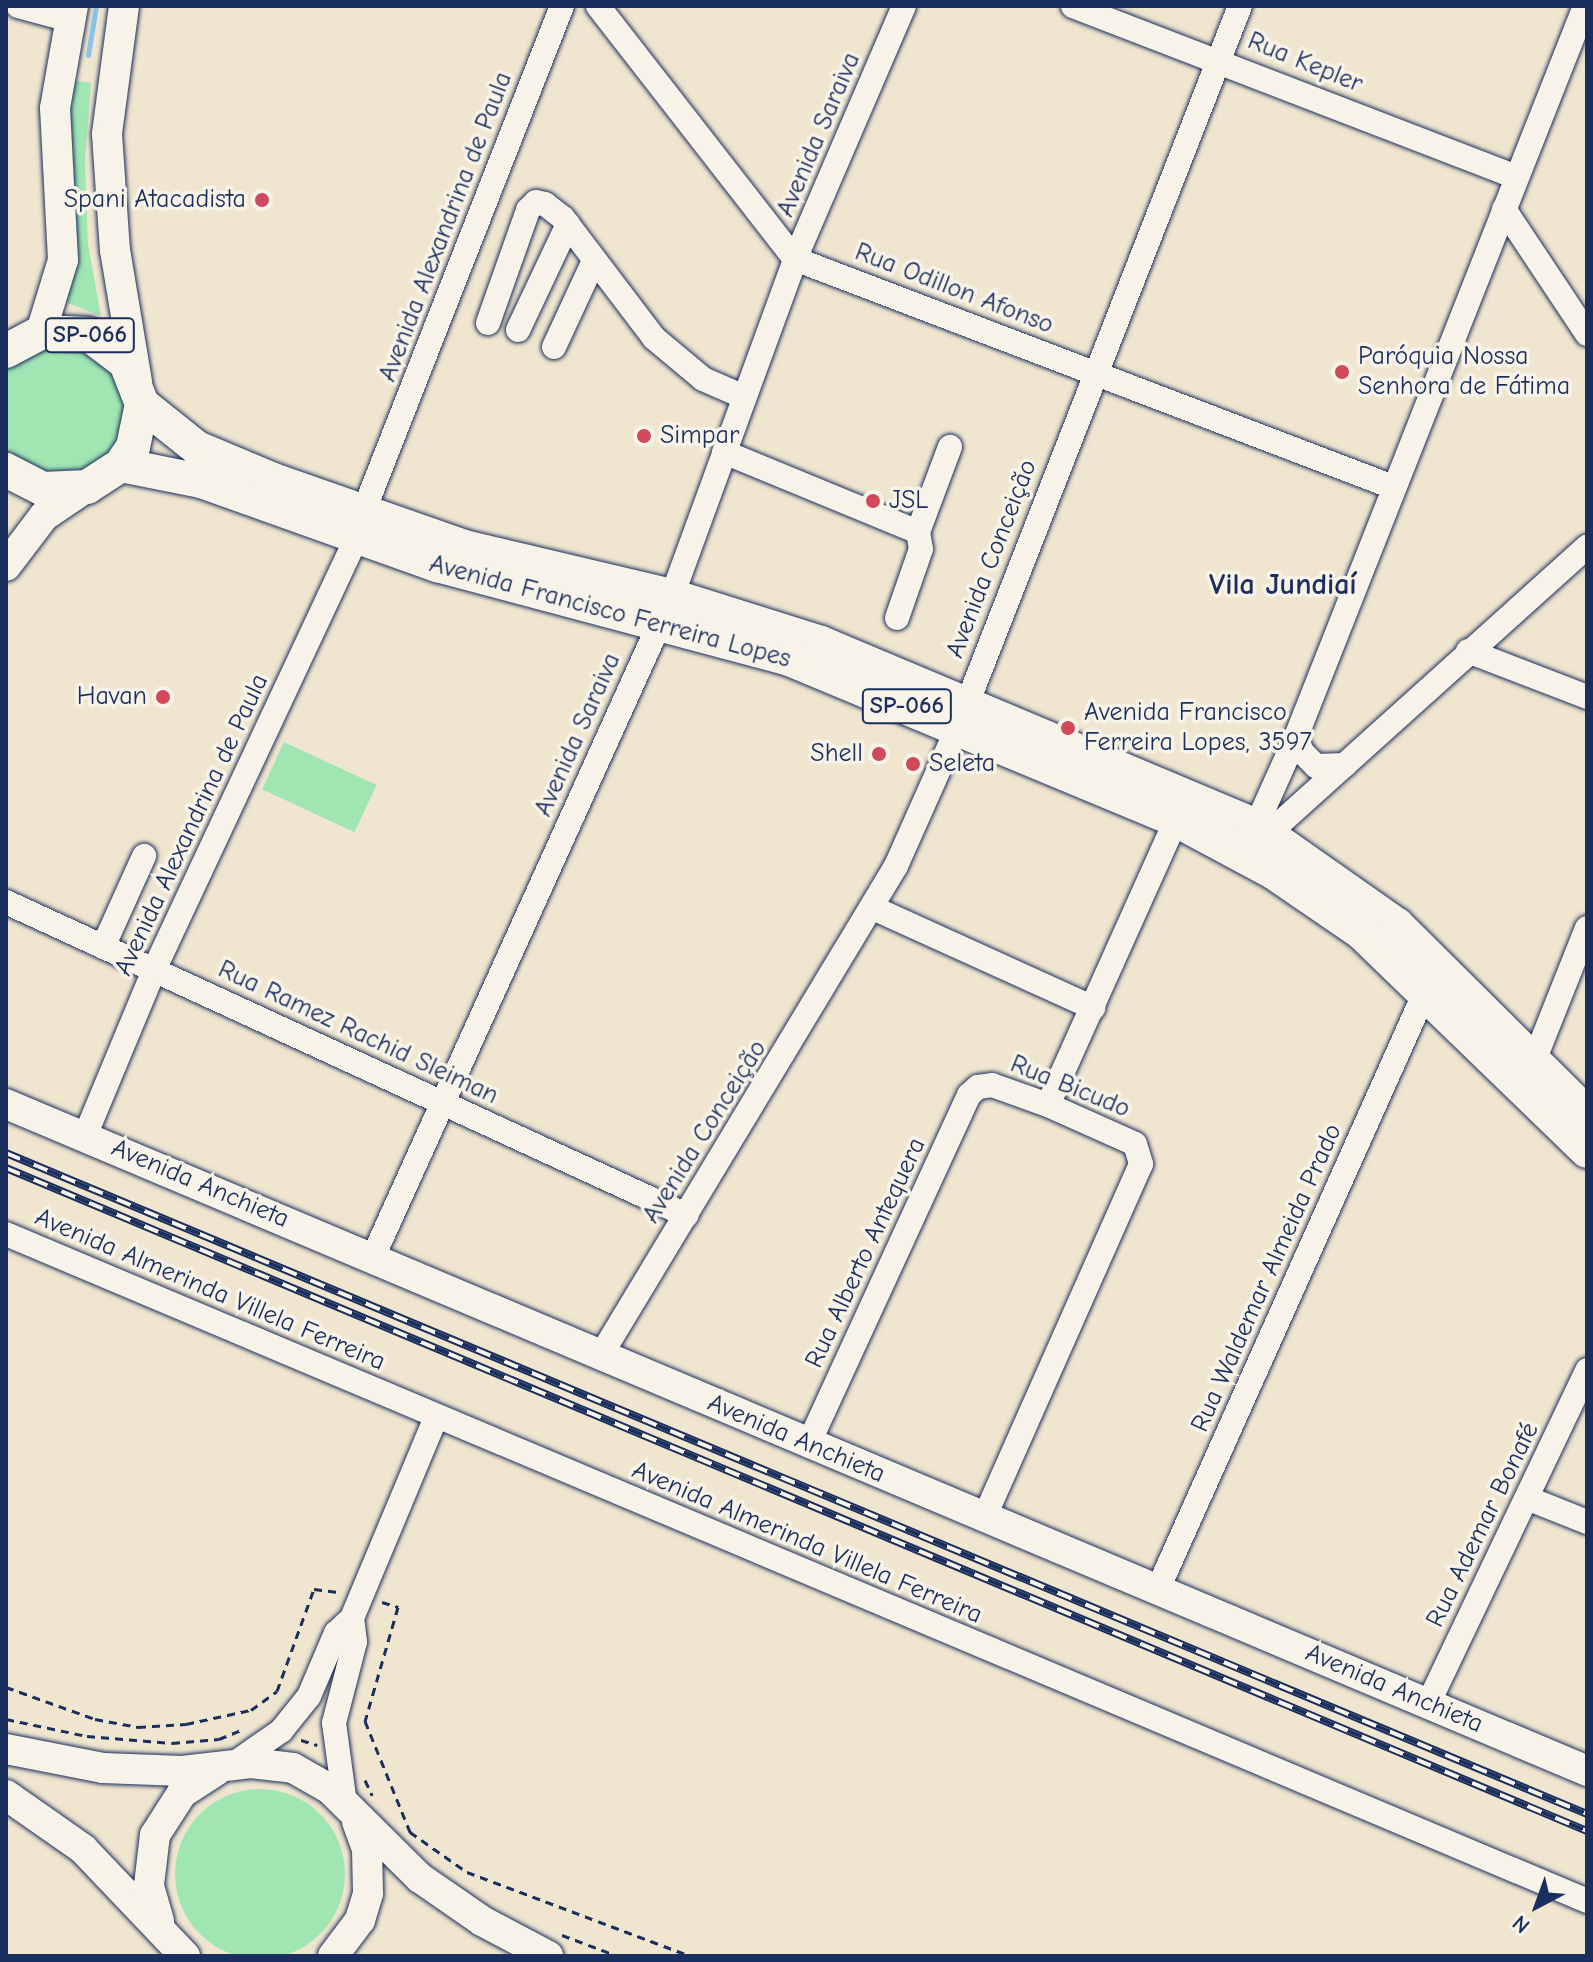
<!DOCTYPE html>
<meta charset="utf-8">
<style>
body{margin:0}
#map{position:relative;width:1593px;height:1962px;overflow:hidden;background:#f0e6cf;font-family:"Comic Neue",sans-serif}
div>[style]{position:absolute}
.green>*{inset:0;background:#a0e6b3;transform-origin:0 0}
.round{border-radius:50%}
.stream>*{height:5px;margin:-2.5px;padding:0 2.5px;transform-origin:2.5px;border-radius:2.5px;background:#8ac3e9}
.path>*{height:3px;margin-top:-1.5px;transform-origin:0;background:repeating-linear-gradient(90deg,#1b2f5e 0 8px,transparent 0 14px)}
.roads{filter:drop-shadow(0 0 2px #1b2f5e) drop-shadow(0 0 2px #1b2f5e)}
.minor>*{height:24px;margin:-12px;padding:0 12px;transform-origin:12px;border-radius:12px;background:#f7f3e8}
.major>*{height:30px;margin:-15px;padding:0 15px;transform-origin:15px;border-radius:15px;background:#f7f3e8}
.highway>*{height:34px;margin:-17px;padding:0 17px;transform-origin:17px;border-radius:17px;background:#f7f3e8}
.rail>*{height:8px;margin-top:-4px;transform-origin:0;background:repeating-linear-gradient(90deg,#f7f3e8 0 15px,#1b2f5e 0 30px);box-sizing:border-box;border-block:2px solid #1b2f5e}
.dots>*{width:22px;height:22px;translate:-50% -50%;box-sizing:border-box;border:4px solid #f7f3e8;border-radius:50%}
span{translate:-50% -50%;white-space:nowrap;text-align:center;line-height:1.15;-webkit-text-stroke:7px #f7f3e8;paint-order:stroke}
.shield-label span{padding:2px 6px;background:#f7f3e8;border:2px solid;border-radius:6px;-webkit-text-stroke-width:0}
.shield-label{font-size:24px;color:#1b2f5e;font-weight:700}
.street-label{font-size:26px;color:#1b2f5e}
.poi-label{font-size:26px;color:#1b2f5e}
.right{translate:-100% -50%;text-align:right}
.left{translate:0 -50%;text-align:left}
.quarter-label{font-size:30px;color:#1b2f5e;font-weight:700}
.frame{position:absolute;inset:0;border:8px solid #1b2f5e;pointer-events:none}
.north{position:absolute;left:1497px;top:1866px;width:80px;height:80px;-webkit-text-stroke:6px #f7f3e8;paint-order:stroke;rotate:221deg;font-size:22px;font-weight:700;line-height:32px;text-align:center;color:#1b2f5e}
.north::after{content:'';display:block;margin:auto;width:28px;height:36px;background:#1b2f5e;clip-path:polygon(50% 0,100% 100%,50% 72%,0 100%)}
</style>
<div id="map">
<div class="green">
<i style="clip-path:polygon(65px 79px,91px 83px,85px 160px,88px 244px,101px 316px,60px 300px)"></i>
<i style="clip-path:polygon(70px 341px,123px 379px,130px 423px,108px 461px,66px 479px,22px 466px,6px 450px,6px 370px,27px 350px)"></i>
<i style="left:284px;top:742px;width:102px;height:52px;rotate:25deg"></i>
<i class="round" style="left:175px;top:1789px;width:170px;height:170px"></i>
</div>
<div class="stream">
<i style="left:88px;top:55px;width:50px;rotate:-80.7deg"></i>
</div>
<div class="path">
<i style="left:382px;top:1602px;width:17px;rotate:17deg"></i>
<i style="left:398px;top:1607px;width:119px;rotate:106.1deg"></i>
<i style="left:365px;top:1721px;width:120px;rotate:67.9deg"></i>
<i style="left:410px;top:1832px;width:70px;rotate:35.1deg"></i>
<i style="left:467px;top:1872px;width:238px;rotate:20.6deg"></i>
<i style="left:6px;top:1687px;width:95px;rotate:19.8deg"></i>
<i style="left:95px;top:1719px;width:44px;rotate:10.5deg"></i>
<i style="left:138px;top:1727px;width:48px;rotate:-3.6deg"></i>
<i style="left:186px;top:1724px;width:66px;rotate:-12.2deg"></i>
<i style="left:251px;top:1710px;width:32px;rotate:-36deg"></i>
<i style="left:277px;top:1691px;width:109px;rotate:-70.1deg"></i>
<i style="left:314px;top:1589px;width:26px;rotate:7deg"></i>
<i style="left:6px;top:1719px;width:83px;rotate:11.9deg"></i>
<i style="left:87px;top:1736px;width:85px;rotate:4.7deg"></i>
<i style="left:172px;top:1743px;width:47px;rotate:-4.9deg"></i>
<i style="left:219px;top:1739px;width:27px;rotate:-22deg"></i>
<i style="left:301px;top:1740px;width:17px;rotate:17deg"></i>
<i style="left:365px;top:1780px;width:17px;rotate:65deg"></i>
<i style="left:562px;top:1935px;width:60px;rotate:20.6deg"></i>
</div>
<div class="roads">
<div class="minor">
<i style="left:18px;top:6px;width:54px;rotate:15.1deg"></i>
<i style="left:598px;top:6px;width:321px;rotate:52.1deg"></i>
<i style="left:795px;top:259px;width:640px;rotate:20.87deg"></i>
<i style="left:1073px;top:6px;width:475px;rotate:21.1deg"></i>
<i style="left:1504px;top:209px;width:150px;rotate:56.4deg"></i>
<i style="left:488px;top:323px;width:120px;rotate:-70.5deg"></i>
<i style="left:528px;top:210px;width:11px;rotate:-45deg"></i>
<i style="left:536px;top:202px;width:9px;rotate:13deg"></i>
<i style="left:545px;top:204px;width:23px;rotate:38deg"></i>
<i style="left:563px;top:218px;width:151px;rotate:52.8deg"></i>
<i style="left:654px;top:338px;width:64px;rotate:39.9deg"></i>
<i style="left:703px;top:379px;width:45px;rotate:23.7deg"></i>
<i style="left:518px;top:330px;width:117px;rotate:-64.7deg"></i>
<i style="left:554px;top:347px;width:93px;rotate:-65.1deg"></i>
<i style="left:724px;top:452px;width:210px;rotate:22.4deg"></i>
<i style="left:918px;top:532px;width:17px;rotate:80deg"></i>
<i style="left:921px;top:549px;width:73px;rotate:109.2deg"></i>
<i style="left:363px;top:513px;width:545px;rotate:-68.57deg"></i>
<i style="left:918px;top:532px;width:91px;rotate:-69.4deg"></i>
<i style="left:1468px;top:651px;width:128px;rotate:21.1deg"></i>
<i style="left:1296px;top:737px;width:16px;rotate:68deg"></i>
<i style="left:1302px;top:752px;width:20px;rotate:45deg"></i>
<i style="left:1316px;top:766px;width:29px;rotate:-2deg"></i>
<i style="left:1256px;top:826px;width:98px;rotate:-65.8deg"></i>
<i style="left:1296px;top:737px;width:786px;rotate:-68.43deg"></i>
<i style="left:1269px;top:833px;width:428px;rotate:-42deg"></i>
<i style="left:6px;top:902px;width:749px;rotate:24.72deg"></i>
<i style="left:873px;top:908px;width:242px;rotate:24.4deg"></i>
<i style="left:103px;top:947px;width:100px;rotate:-65.7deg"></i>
<i style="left:1534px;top:1061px;width:143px;rotate:-68.3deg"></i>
<i style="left:1048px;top:1105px;width:312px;rotate:-65.8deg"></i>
<i style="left:85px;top:1136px;width:180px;rotate:-67.4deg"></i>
<i style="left:154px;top:970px;width:475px;rotate:-64.9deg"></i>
<i style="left:6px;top:1234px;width:1716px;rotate:22.87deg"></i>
<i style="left:373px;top:1257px;width:725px;rotate:-65.66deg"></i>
<i style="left:672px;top:596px;width:359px;rotate:-69.9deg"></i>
<i style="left:795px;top:259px;width:275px;rotate:-66.7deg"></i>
<i style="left:601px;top:1355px;width:571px;rotate:-58.9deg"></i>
<i style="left:896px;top:866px;width:152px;rotate:-66deg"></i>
<i style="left:958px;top:727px;width:774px;rotate:-68.64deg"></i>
<i style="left:808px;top:1445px;width:385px;rotate:-65.3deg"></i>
<i style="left:969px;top:1095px;width:12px;rotate:-42deg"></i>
<i style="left:978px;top:1087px;width:14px;rotate:-8deg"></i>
<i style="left:992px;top:1085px;width:59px;rotate:19.7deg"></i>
<i style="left:1048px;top:1105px;width:95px;rotate:24.1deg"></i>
<i style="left:1135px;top:1144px;width:21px;rotate:73deg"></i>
<i style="left:1141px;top:1164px;width:388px;rotate:113.9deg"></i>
<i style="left:1527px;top:1498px;width:65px;rotate:21.8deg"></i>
<i style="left:1158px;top:1589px;width:656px;rotate:-65.9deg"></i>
<i style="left:1428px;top:1704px;width:370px;rotate:-64.5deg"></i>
<i style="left:232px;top:1765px;width:60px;rotate:-34.8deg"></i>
<i style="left:281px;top:1731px;width:45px;rotate:-51.3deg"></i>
<i style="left:309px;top:1696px;width:69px;rotate:-66.8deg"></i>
<i style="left:336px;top:1633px;width:22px;rotate:-43deg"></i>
<i style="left:352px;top:1618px;width:218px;rotate:-67.3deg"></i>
<i style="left:345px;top:1804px;width:82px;rotate:-97.7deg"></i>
<i style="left:334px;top:1723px;width:84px;rotate:-75.5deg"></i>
<i style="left:355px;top:1642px;width:24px;rotate:-97deg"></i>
</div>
<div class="major">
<i style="left:124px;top:6px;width:129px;rotate:97.6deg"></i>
<i style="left:107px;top:134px;width:116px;rotate:86.1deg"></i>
<i style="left:115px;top:250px;width:134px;rotate:80.5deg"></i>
<i style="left:41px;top:332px;width:75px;rotate:-73deg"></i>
<i style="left:63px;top:260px;width:152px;rotate:-93deg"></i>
<i style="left:55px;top:108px;width:104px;rotate:-80deg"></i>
<i style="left:6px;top:566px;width:63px;rotate:-52.8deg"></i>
<i style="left:44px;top:516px;width:52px;rotate:-34deg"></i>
<i style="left:6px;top:1104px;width:1716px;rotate:22.87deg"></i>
<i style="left:6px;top:1749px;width:99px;rotate:11.1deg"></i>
<i style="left:103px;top:1768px;width:79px;rotate:2.2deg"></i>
<i style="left:182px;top:1771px;width:69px;rotate:-6.6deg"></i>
<i style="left:251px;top:1763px;width:42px;rotate:6.8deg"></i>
<i style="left:293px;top:1768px;width:43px;rotate:29.6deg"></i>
<i style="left:330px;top:1789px;width:127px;rotate:44.7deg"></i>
<i style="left:420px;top:1878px;width:75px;rotate:34.7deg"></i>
<i style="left:482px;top:1921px;width:75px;rotate:27.9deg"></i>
<i style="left:6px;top:1795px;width:94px;rotate:35deg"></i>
<i style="left:83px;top:1849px;width:148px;rotate:46.4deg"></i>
<i style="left:159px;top:1921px;width:37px;rotate:-106deg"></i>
<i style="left:149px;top:1885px;width:50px;rotate:-83.2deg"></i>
<i style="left:155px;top:1835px;width:50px;rotate:-57.3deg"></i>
<i style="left:182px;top:1793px;width:40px;rotate:-32.9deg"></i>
<i style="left:333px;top:1956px;width:45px;rotate:-53.1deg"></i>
<i style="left:360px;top:1920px;width:28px;rotate:-73deg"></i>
<i style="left:368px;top:1893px;width:44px;rotate:-91.3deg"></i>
<i style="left:367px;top:1849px;width:29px;rotate:-110deg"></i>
</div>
<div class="highway">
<i style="left:6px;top:351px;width:40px;rotate:-28deg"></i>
<i style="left:41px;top:332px;width:47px;rotate:2.4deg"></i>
<i style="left:88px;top:334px;width:48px;rotate:37.3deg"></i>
<i style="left:126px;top:363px;width:44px;rotate:68.7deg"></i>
<i style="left:142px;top:404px;width:44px;rotate:101.8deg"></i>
<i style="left:133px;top:447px;width:22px;rotate:124deg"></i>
<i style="left:121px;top:465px;width:40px;rotate:147.1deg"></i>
<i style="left:87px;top:487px;width:44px;rotate:177.4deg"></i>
<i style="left:43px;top:489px;width:42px;rotate:-152.8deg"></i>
<i style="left:142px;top:404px;width:70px;rotate:38.7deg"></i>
<i style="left:197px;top:448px;width:82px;rotate:22.8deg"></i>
<i style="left:273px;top:480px;width:202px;rotate:19.3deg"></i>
<i style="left:464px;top:547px;width:214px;rotate:13.3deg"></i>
<i style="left:672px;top:596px;width:156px;rotate:17.5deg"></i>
<i style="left:821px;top:643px;width:472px;rotate:22.8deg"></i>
<i style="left:1256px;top:826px;width:172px;rotate:35.1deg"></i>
<i style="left:1397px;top:925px;width:268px;rotate:44.8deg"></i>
<i style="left:121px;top:465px;width:82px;rotate:11.3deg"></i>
<i style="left:201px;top:481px;width:251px;rotate:19.6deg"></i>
<i style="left:437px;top:565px;width:362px;rotate:14.9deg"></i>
<i style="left:787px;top:658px;width:421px;rotate:22.6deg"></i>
<i style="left:1176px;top:820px;width:110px;rotate:28.2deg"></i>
<i style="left:1273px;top:872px;width:108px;rotate:34.4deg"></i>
<i style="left:1362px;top:933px;width:313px;rotate:44.1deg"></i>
</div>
</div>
<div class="rail">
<i style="left:6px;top:1153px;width:1714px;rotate:22.69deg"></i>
<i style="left:6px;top:1168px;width:1714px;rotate:22.75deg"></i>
</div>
<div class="dots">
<i style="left:262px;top:200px;background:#d1495b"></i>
<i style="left:1342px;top:372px;background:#d1495b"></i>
<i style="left:644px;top:436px;background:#d1495b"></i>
<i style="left:873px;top:501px;background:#d1495b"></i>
<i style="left:163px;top:697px;background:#d1495b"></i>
<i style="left:1068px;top:728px;background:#d1495b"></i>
<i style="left:879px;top:754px;background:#d1495b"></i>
<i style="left:913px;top:764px;background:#d1495b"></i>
</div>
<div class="shield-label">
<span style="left:90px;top:335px">SP-066</span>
<span style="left:907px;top:706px">SP-066</span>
</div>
<div class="street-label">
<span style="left:1305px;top:63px;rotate:22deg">Rua Kepler</span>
<span style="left:819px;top:135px;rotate:-67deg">Avenida Saraiva</span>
<span style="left:446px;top:227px;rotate:-69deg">Avenida Alexandrina de Paula</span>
<span style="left:954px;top:289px;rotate:21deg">Rua Odillon Afonso</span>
<span style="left:992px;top:559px;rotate:-69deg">Avenida Conceição</span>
<span style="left:610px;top:612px;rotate:15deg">Avenida Francisco Ferreira Lopes</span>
<span style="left:578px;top:735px;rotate:-66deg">Avenida Saraiva</span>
<span style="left:192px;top:825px;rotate:-65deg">Avenida Alexandrina de Paula</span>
<span style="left:358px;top:1033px;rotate:25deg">Rua Ramez Rachid Sleiman</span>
<span style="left:1070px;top:1087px;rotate:22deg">Rua Bicudo</span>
<span style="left:705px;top:1132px;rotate:-58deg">Avenida Conceição</span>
<span style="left:200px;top:1184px;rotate:23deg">Avenida Anchieta</span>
<span style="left:866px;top:1253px;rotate:-65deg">Rua Alberto Antequera</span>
<span style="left:1267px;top:1278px;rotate:-66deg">Rua Waldemar Almeida Prado</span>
<span style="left:210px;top:1290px;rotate:23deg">Avenida Almerinda Villela Ferreira</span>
<span style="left:796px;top:1439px;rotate:23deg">Avenida Anchieta</span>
<span style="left:1483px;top:1525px;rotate:-64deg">Rua Ademar Bonafé</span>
<span style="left:807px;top:1543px;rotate:23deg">Avenida Almerinda Villela Ferreira</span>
<span style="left:1394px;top:1689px;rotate:23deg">Avenida Anchieta</span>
</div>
<div class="poi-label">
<span class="right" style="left:246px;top:200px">Spani Atacadista</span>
<span class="left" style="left:1358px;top:372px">Paróquia Nossa<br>Senhora de Fátima</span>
<span class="left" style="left:660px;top:436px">Simpar</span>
<span class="left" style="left:889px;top:501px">JSL</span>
<span class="right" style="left:147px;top:697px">Havan</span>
<span class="left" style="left:1084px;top:728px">Avenida Francisco<br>Ferreira Lopes, 3597</span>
<span class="right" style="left:863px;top:754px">Shell</span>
<span class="left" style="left:929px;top:764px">Seleta</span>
</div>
<div class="quarter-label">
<span style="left:1283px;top:585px">Vila Jundiaí</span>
</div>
<div class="frame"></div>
<div class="north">N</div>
</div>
